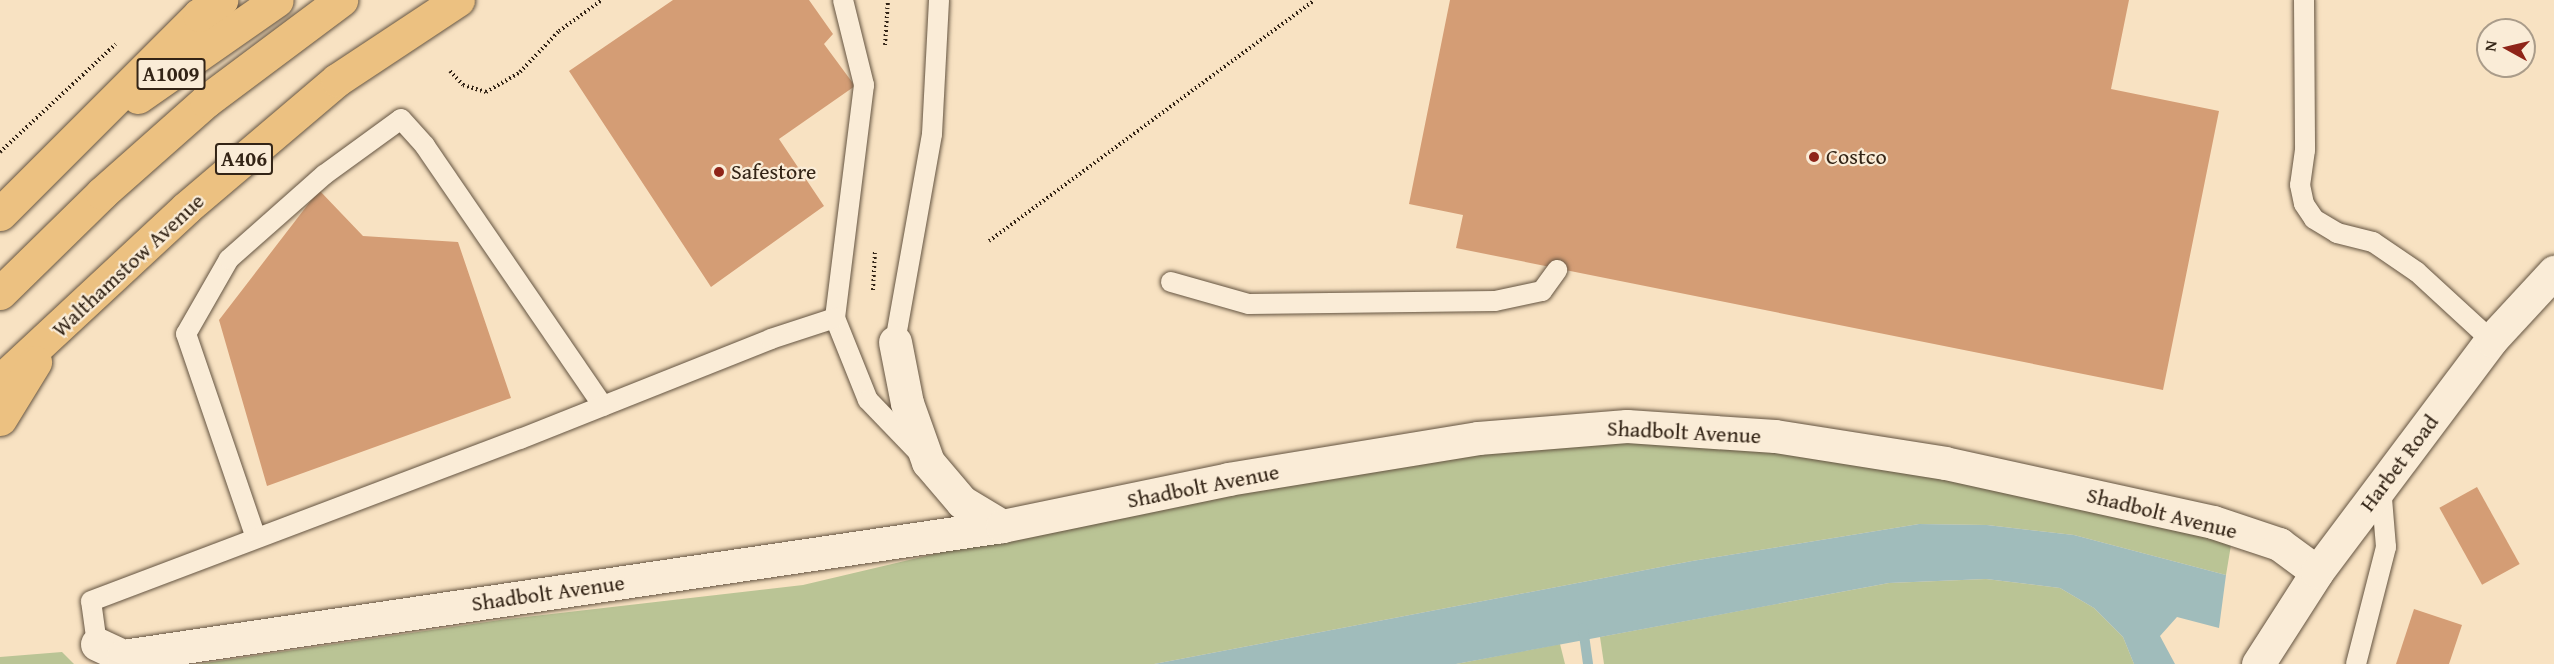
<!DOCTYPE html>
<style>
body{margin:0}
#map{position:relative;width:2554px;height:664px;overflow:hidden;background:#f8e2c2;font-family:"Gentium Book Plus",serif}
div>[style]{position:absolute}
.green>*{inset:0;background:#bac495}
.water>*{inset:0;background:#a0bcbb}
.stream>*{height:10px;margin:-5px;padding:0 5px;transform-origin:5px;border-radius:5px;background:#a0bcbb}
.building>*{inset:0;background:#d49d75;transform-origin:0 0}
.path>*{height:4px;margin-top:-2px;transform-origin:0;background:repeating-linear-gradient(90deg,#332416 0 1.5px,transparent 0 4.5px)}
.roads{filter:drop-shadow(0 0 2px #645441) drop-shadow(0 0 2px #645441)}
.service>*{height:20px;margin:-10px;padding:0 10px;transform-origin:10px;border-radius:10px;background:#faecd7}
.minor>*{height:33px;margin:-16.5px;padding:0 16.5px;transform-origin:16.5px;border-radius:16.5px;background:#faecd7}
.tertiary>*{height:33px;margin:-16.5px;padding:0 16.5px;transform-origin:16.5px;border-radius:16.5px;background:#faecd7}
.primary>*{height:33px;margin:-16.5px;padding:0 16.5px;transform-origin:16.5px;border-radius:16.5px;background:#ecc181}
.trunk>*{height:33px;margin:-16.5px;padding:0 16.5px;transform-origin:16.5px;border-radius:16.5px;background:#ecc181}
.dots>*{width:16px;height:16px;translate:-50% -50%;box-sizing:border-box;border:3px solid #faecd7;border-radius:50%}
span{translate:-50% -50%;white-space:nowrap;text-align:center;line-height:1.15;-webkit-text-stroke:4.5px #faecd7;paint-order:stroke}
.shield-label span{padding:2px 4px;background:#faecd7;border:2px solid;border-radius:4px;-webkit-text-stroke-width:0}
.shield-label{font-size:21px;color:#332416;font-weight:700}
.poi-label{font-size:22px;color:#332416}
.left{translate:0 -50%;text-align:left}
.street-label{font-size:22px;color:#332416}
.north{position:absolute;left:2476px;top:18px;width:60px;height:60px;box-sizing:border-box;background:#faecd7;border:2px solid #aa9c8a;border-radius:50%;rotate:278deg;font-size:16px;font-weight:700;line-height:24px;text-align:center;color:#332416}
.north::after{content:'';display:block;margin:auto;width:21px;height:27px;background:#8f2418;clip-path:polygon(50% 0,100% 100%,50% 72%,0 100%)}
</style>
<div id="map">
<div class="green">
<i style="clip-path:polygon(1690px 440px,1917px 472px,2200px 529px,2231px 545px,2226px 575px,2074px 535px,1987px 525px,1919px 524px,1692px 561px,1154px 664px,198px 664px,500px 620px,803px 585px,1129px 508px,1502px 447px)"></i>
<i style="clip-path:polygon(1986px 579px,2060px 588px,2094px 608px,2123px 637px,2134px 664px,1604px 664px,1600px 637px,1889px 583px)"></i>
<i style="clip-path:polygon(1560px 644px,1565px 664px,1456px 664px)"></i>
<i style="clip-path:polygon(62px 652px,74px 664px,0 664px,0 657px)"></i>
</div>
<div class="water">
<i style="clip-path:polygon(1919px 524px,1987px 525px,2074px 535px,2226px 575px,2219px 628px,2177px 617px,2160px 636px,2175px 664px,2134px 664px,2123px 637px,2094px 608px,2060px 588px,1986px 579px,1889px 583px,1456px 664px,1154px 664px,1692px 561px)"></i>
</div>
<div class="stream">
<i style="left:1583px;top:628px;width:36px;rotate:82deg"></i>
</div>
<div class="building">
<i style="clip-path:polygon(673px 0,809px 0,833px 34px,824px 44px,855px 86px,779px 139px,824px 206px,711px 287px,569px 71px)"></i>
<i style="clip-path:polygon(1450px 0,2129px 0,2111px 89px,2219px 111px,2163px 390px,1456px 248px,1463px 215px,1409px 204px)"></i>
<i style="clip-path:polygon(319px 190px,363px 236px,458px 242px,511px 398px,267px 486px,219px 320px)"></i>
<i style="left:2477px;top:487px;width:88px;height:43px;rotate:61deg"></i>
<i style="clip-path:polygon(2414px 609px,2462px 625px,2449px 664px,2396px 664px)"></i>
</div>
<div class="path">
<i style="left:885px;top:45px;width:45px;rotate:-86.2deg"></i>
<i style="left:450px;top:71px;width:19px;rotate:47deg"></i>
<i style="left:463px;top:85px;width:24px;rotate:17deg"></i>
<i style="left:486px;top:92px;width:39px;rotate:-30deg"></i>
<i style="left:520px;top:72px;width:57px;rotate:-46.4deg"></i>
<i style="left:559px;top:31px;width:53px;rotate:-35.8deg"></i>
<i style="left:0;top:152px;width:158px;rotate:-43deg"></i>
<i style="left:989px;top:241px;width:405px;rotate:-36.5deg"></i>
<i style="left:873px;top:290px;width:40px;rotate:-87.1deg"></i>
</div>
<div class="roads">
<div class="service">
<i style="left:843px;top:0;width:88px;rotate:76.1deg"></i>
<i style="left:864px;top:85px;width:235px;rotate:97.1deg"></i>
<i style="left:835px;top:318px;width:88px;rotate:68.1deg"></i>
<i style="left:868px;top:400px;width:72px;rotate:46.1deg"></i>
<i style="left:2304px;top:0;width:150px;rotate:89.6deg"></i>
<i style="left:2305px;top:150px;width:35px;rotate:98deg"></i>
<i style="left:2300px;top:185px;width:19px;rotate:78deg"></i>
<i style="left:2304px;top:204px;width:18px;rotate:56deg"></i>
<i style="left:2314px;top:219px;width:27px;rotate:31deg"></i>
<i style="left:2337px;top:233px;width:37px;rotate:14deg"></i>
<i style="left:2373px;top:242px;width:53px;rotate:34.3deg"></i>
<i style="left:2417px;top:272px;width:100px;rotate:42.6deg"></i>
<i style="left:1171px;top:282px;width:81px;rotate:15.8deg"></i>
<i style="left:1249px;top:304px;width:246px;rotate:-0.7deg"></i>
<i style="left:1495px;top:301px;width:48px;rotate:-12deg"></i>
<i style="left:1542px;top:291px;width:26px;rotate:-54deg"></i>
<i style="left:895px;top:342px;width:211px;rotate:-79.9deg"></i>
<i style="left:932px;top:134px;width:134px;rotate:-87deg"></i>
<i style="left:256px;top:538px;width:216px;rotate:-108.9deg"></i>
<i style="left:186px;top:334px;width:86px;rotate:-60.2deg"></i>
<i style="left:229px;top:259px;width:127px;rotate:-41.5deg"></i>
<i style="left:324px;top:175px;width:95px;rotate:-36deg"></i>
<i style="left:401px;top:119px;width:36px;rotate:48deg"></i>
<i style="left:425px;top:146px;width:315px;rotate:55.6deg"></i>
<i style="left:97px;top:644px;width:43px;rotate:-97.9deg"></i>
<i style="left:91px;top:601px;width:459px;rotate:-20.7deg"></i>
<i style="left:520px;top:439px;width:270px;rotate:-21.7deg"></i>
<i style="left:771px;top:339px;width:67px;rotate:-18.2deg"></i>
<i style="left:2356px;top:664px;width:121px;rotate:-75.6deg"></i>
<i style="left:2386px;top:547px;width:61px;rotate:-94.7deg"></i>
</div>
<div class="minor">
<i style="left:895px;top:342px;width:62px;rotate:78.9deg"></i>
<i style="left:907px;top:403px;width:63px;rotate:70.4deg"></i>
<i style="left:928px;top:462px;width:52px;rotate:49.6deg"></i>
<i style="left:962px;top:502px;width:47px;rotate:31deg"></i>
<i style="left:97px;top:644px;width:29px;rotate:25deg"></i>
<i style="left:123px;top:656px;width:889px;rotate:-8.41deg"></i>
<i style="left:1002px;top:526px;width:231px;rotate:-11.7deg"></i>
<i style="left:1228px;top:479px;width:253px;rotate:-9.3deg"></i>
<i style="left:1478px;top:438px;width:149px;rotate:-4.6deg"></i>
<i style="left:1627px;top:426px;width:148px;rotate:3.9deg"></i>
<i style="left:1775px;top:436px;width:172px;rotate:9deg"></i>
<i style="left:1945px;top:463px;width:274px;rotate:12.4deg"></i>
<i style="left:2213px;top:522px;width:70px;rotate:18.4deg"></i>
<i style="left:2279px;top:544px;width:47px;rotate:36.4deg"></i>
</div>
<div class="tertiary">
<i style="left:2258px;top:664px;width:109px;rotate:-57.3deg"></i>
<i style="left:2317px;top:572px;width:290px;rotate:-53.1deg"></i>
<i style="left:2491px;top:340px;width:93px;rotate:-47.2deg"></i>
</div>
<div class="primary">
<i style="left:138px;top:97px;width:169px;rotate:-34.9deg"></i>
<i style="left:0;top:214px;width:281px;rotate:-45deg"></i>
<i style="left:199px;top:15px;width:27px;rotate:-34deg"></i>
</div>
<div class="trunk">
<i style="left:0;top:293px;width:143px;rotate:-44.4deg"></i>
<i style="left:102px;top:193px;width:139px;rotate:-41.5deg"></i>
<i style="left:206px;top:101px;width:169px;rotate:-36.8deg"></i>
<i style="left:0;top:381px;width:254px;rotate:-42.9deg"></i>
<i style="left:186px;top:208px;width:198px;rotate:-40.3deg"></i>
<i style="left:337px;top:80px;width:145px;rotate:-33.5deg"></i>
<i style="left:0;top:419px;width:67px;rotate:-58.4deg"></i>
</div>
</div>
<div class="dots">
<i style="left:1814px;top:157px;background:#8f2418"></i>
<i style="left:719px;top:172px;background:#8f2418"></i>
</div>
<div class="shield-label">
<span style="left:171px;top:74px">A1009</span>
<span style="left:244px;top:159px">A406</span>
</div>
<div class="poi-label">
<span class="left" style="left:1826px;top:157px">Costco</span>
<span class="left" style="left:731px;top:172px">Safestore</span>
</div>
<div class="street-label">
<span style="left:128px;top:265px;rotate:-43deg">Walthamstow Avenue</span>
<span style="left:1684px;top:432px;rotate:3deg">Shadbolt Avenue</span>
<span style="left:2399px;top:463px;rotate:-53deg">Harbet Road</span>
<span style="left:1203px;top:486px;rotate:-11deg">Shadbolt Avenue</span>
<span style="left:2162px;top:513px;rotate:14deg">Shadbolt Avenue</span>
<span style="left:548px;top:593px;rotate:-8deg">Shadbolt Avenue</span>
</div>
<div class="north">N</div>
</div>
